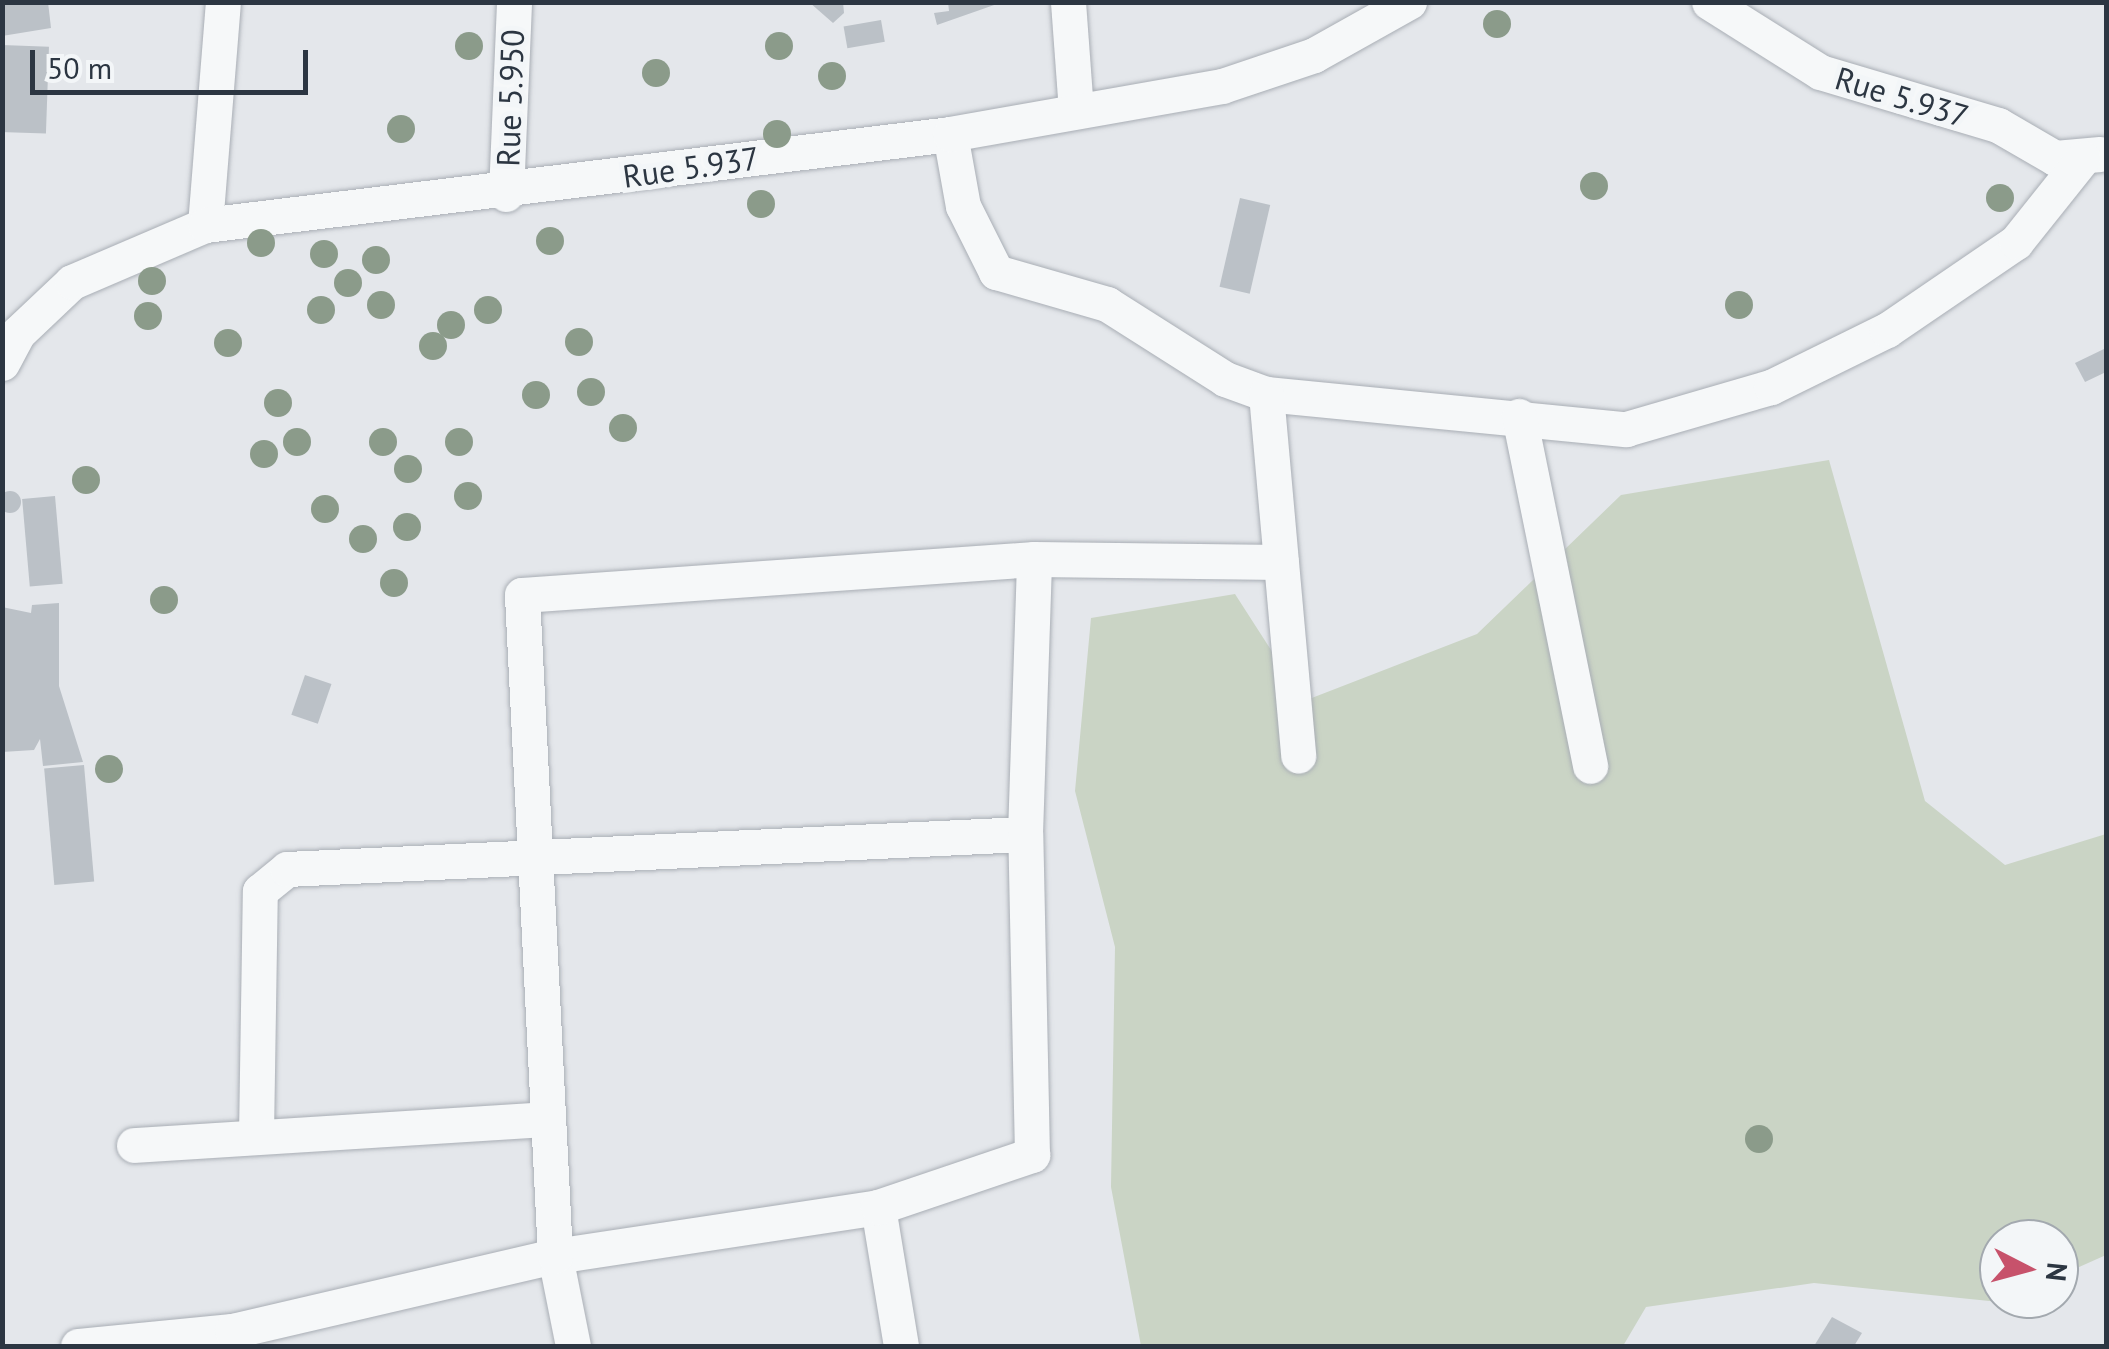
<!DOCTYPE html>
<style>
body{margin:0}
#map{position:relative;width:2109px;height:1349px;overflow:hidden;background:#e4e7eb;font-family:"PT Sans",sans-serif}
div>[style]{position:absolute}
.green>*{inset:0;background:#cad4c5}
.building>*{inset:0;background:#bbc1c7;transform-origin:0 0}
.round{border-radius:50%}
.roads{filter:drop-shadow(0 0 2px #a9aeb5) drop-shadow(0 0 2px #a9aeb5)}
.street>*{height:35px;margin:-17.5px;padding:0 17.5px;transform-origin:17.5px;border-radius:17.5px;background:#f6f8f9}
.trees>*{width:28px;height:28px;margin:-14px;border-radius:50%;background:#8b9b8a}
span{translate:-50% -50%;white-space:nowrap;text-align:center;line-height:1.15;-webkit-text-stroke:10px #f3f6f8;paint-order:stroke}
.street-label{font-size:32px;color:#2c3642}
.frame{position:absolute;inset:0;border:5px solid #2c3642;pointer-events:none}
.north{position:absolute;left:1979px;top:1219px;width:100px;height:100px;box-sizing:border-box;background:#f3f6f8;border:2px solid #a3a9af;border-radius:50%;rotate:96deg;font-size:28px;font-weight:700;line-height:40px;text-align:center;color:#2c3642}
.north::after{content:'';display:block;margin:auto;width:35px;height:45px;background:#c7526b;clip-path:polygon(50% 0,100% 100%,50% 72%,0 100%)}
.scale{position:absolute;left:30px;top:50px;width:278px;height:45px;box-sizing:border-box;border:5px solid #2c3642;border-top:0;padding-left:12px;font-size:30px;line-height:35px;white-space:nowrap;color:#2c3642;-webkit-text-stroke:8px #f3f6f8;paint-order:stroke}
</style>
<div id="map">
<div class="green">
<i style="clip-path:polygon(1829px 460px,1925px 801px,2005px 865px,2106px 834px,2106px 1255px,2059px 1276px,2059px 1239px,1999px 1239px,1999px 1302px,1814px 1283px,1646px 1307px,1623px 1346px,1141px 1346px,1111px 1187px,1115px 947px,1075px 791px,1091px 618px,1235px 594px,1304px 701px,1477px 634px,1621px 495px)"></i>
</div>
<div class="building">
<i style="clip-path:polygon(2px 2px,48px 2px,51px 28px,2px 36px)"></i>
<i style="clip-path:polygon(809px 2px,843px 2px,844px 13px,833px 23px)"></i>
<i style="clip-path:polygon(948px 2px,997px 2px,997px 4px,937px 25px,934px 13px,949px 11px)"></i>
<i style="left:881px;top:20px;width:22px;height:38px;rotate:80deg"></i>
<i style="left:2px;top:45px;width:47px;height:87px;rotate:2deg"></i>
<i style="left:1240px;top:198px;width:31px;height:91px;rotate:13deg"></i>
<i style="clip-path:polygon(2106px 348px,2106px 372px,2085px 382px,2075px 363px)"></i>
<i class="round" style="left:-1px;top:491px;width:22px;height:22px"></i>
<i style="left:55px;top:496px;width:88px;height:33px;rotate:85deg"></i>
<i style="clip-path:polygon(59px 603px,59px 686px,83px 762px,43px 766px,40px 739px,34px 750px,2px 752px,2px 607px,31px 613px,32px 605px)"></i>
<i style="left:305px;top:675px;width:28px;height:42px;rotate:19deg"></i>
<i style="left:84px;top:765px;width:117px;height:40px;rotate:85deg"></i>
<i style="clip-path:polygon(1832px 1317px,1862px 1333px,1854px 1346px,1814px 1346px)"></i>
</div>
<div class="roads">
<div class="street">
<i style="left:1068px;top:2px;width:109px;rotate:85.8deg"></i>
<i style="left:1709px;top:2px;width:131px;rotate:32.2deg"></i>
<i style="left:1820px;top:72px;width:186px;rotate:16.6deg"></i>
<i style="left:1998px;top:125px;width:66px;rotate:30.1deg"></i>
<i style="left:2055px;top:158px;width:45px;rotate:-5.1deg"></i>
<i style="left:950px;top:134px;width:73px;rotate:79.8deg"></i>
<i style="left:963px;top:206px;width:74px;rotate:63.4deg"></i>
<i style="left:996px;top:272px;width:116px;rotate:16.1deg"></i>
<i style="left:1107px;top:304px;width:140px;rotate:32.4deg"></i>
<i style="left:1225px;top:379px;width:44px;rotate:20.1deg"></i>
<i style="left:1266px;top:394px;width:362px;rotate:5.6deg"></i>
<i style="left:1626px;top:429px;width:151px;rotate:-16.2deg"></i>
<i style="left:1771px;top:387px;width:129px;rotate:-26.2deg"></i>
<i style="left:1887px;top:330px;width:156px;rotate:-34.3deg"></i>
<i style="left:2016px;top:242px;width:107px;rotate:-51.4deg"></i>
<i style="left:506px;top:194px;width:192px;rotate:-87.6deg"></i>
<i style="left:205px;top:225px;width:224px;rotate:-85.4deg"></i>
<i style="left:2px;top:363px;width:34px;rotate:-62deg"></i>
<i style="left:18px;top:333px;width:74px;rotate:-43.4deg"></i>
<i style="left:72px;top:282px;width:145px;rotate:-23.2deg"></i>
<i style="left:205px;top:225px;width:751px;rotate:-6.96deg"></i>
<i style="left:950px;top:134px;width:276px;rotate:-10deg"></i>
<i style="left:1222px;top:86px;width:97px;rotate:-18.6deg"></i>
<i style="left:1314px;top:55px;width:109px;rotate:-29.2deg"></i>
<i style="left:1266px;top:394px;width:363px;rotate:84.9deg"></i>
<i style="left:1519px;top:416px;width:357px;rotate:78.5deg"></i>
<i style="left:256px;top:1136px;width:245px;rotate:-89.1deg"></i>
<i style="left:260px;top:891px;width:35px;rotate:-39deg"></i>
<i style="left:287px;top:869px;width:739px;rotate:-2.72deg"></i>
<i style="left:134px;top:1145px;width:414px;rotate:-3.6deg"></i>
<i style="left:878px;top:1207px;width:141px;rotate:80.6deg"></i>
<i style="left:78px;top:1346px;width:155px;rotate:-5.6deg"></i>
<i style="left:232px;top:1331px;width:332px;rotate:-13.1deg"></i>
<i style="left:555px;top:1256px;width:327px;rotate:-8.6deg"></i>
<i style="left:878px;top:1207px;width:163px;rotate:-18.7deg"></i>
<i style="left:1032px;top:1155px;width:321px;rotate:-91.2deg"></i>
<i style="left:1025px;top:834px;width:275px;rotate:-88.1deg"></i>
<i style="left:573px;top:1346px;width:92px;rotate:-101.3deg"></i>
<i style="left:555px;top:1256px;width:662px;rotate:-92.86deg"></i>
<i style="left:522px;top:595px;width:513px;rotate:-4.02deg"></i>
<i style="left:1034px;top:559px;width:247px;rotate:0.7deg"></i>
</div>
</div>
<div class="trees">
<i style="left:1497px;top:24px"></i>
<i style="left:469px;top:46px"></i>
<i style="left:779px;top:46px"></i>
<i style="left:656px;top:73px"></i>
<i style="left:832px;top:76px"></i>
<i style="left:401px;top:129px"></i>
<i style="left:777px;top:134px"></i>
<i style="left:1594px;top:186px"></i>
<i style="left:2000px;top:198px"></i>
<i style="left:761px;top:204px"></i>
<i style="left:550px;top:241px"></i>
<i style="left:261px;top:243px"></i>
<i style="left:324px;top:254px"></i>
<i style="left:376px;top:260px"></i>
<i style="left:152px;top:281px"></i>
<i style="left:348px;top:283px"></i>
<i style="left:381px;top:305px"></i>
<i style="left:1739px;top:305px"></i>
<i style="left:321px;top:310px"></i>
<i style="left:488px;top:310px"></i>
<i style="left:148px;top:316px"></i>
<i style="left:451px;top:325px"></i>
<i style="left:579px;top:342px"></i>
<i style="left:228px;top:343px"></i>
<i style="left:433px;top:346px"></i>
<i style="left:591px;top:392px"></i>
<i style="left:536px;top:395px"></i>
<i style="left:278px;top:403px"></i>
<i style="left:623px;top:428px"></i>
<i style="left:297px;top:442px"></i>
<i style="left:383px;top:442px"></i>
<i style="left:459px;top:442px"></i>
<i style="left:264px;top:454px"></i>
<i style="left:408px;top:469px"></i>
<i style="left:86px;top:480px"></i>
<i style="left:468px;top:496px"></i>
<i style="left:325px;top:509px"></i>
<i style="left:407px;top:527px"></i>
<i style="left:363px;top:539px"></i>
<i style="left:394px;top:583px"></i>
<i style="left:164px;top:600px"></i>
<i style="left:109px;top:769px"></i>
<i style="left:1759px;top:1139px"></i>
</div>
<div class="street-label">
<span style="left:1902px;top:97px;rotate:17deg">Rue 5.937</span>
<span style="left:510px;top:98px;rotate:-88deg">Rue 5.950</span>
<span style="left:691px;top:167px;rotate:-8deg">Rue 5.937</span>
</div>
<div class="frame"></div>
<div class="north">N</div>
<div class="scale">50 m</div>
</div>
